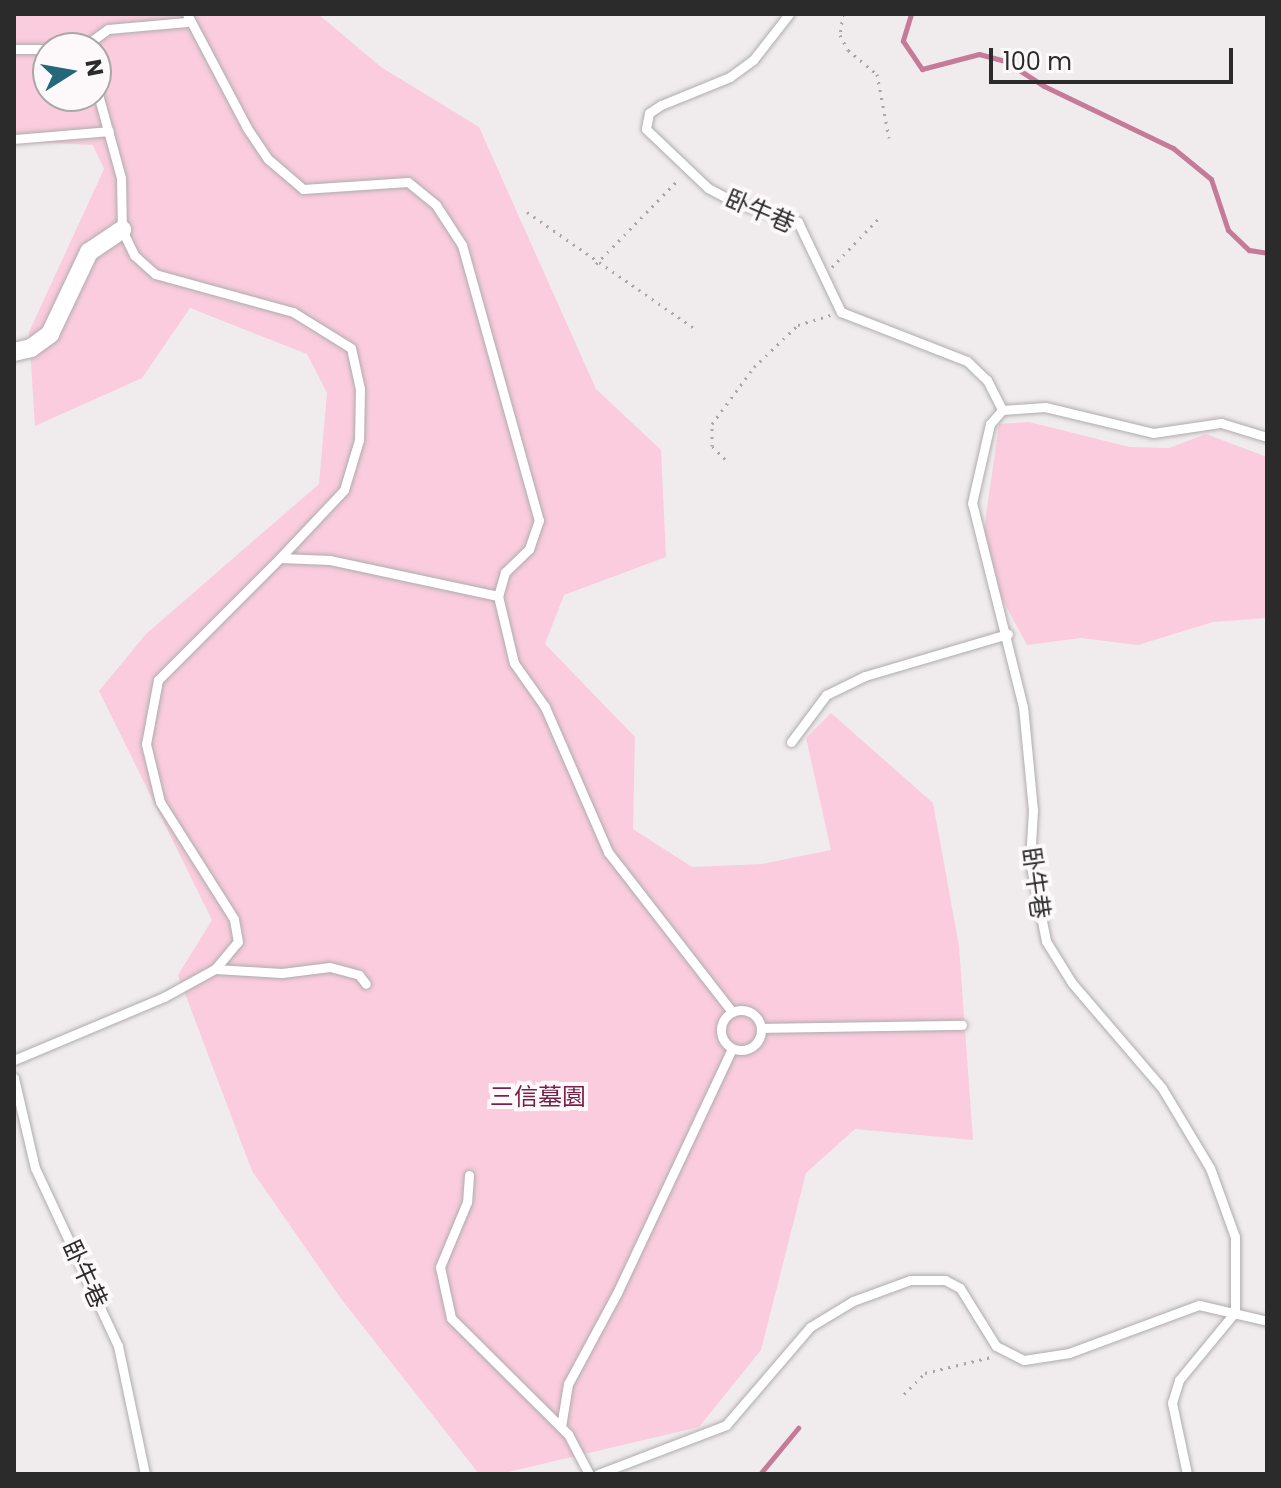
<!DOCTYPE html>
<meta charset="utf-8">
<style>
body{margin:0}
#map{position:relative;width:1281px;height:1488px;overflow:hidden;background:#f0eced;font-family:Poppins,"Noto Sans TC",sans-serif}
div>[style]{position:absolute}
.green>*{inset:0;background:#faccdd}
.stream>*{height:5px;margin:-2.5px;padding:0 2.5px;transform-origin:2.5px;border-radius:2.5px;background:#c57b98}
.path>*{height:3px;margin-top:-1.5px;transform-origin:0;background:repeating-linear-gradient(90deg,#a9a6a7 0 2px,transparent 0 8px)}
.roads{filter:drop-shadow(0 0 2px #afacad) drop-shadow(0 0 2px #afacad)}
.lane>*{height:9px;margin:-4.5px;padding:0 4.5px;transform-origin:4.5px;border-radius:4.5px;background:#fff}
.lane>.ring{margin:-4.5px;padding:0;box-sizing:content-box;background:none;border:9px solid #fff;border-radius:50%}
.street>*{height:18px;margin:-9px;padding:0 9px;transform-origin:9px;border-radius:9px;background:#fff}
span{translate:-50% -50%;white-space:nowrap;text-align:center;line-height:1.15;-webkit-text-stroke:8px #fdf9fa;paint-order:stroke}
.street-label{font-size:24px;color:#2c2b2b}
.park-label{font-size:24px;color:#781f4a}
.frame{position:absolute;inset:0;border:16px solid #2c2b2b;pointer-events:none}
.north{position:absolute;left:32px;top:32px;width:80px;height:80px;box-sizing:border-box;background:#fdf9fa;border:2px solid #a9a7a7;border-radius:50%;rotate:79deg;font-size:22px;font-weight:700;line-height:32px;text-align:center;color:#2c2b2b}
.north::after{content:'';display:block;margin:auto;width:28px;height:36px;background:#26677b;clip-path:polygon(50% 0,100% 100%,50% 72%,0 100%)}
.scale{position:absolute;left:989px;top:48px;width:244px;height:36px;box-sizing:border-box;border:4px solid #2c2b2b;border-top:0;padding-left:10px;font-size:24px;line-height:28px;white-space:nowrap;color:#2c2b2b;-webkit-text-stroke:6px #fdf9fa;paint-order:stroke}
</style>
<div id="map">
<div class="green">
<i style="clip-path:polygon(evenodd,14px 14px,318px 14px,381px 67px,479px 127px,596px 389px,661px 450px,666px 557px,564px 595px,545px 644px,635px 737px,633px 829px,692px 867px,762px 864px,831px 850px,806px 738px,831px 713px,933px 803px,959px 946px,973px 1140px,855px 1129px,806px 1173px,761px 1350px,699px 1427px,500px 1474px,479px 1474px,342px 1300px,252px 1171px,178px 975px,212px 920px,99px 691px,146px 634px,319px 484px,327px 393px,307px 354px,190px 308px,142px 378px,35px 426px,29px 332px,104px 169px,93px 145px,14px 141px,14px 14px,48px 48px,96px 48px,96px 96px,48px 96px,48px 48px)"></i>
<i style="clip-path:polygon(1029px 422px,1129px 447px,1169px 448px,1206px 434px,1267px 457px,1267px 618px,1213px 622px,1138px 645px,1081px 638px,1027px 645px,1001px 597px,983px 537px,999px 424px)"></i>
</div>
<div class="stream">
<i style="left:911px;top:14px;width:28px;rotate:107deg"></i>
<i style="left:903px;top:41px;width:34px;rotate:56deg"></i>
<i style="left:922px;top:69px;width:59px;rotate:-14.7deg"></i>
<i style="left:979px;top:54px;width:27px;rotate:15deg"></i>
<i style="left:1005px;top:61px;width:46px;rotate:32.7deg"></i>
<i style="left:1044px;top:86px;width:143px;rotate:25.7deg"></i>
<i style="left:1173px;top:148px;width:49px;rotate:39.2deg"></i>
<i style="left:1211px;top:179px;width:54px;rotate:71.6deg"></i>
<i style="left:1228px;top:230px;width:29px;rotate:44deg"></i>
<i style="left:1249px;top:250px;width:18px;rotate:9deg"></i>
<i style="left:760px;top:1474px;width:60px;rotate:-50.4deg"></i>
</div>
<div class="path">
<i style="left:843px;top:14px;width:21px;rotate:98deg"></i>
<i style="left:840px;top:35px;width:17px;rotate:62deg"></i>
<i style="left:848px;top:50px;width:38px;rotate:40deg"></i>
<i style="left:877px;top:74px;width:65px;rotate:79.4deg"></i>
<i style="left:527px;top:212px;width:207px;rotate:34.8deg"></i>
<i style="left:596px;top:264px;width:120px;rotate:-45.7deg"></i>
<i style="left:832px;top:267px;width:69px;rotate:-46.2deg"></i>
<i style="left:725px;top:459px;width:18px;rotate:-135deg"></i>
<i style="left:712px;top:446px;width:22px;rotate:-90deg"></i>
<i style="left:712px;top:424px;width:71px;rotate:-53.6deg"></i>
<i style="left:754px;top:367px;width:61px;rotate:-43.7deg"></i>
<i style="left:798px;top:325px;width:34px;rotate:-17deg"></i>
<i style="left:904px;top:1394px;width:30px;rotate:-45deg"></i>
<i style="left:925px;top:1373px;width:68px;rotate:-13.6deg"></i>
</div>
<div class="roads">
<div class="lane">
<i style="left:187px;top:14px;width:129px;rotate:62.2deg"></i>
<i style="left:247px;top:128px;width:37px;rotate:56deg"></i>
<i style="left:268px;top:159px;width:46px;rotate:40.6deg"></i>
<i style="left:303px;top:189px;width:105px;rotate:-3.8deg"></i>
<i style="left:408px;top:182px;width:36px;rotate:39deg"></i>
<i style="left:436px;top:205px;width:48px;rotate:57deg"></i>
<i style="left:462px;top:245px;width:286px;rotate:74.4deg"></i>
<i style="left:539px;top:520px;width:31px;rotate:109deg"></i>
<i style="left:529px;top:549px;width:33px;rotate:136deg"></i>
<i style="left:505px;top:572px;width:25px;rotate:106deg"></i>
<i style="left:498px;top:596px;width:69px;rotate:76.6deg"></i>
<i style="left:514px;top:663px;width:54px;rotate:54.8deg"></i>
<i style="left:545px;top:707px;width:158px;rotate:66.5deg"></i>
<i style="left:608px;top:852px;width:202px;rotate:52.2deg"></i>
<i style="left:789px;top:14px;width:58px;rotate:128deg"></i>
<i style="left:753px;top:60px;width:29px;rotate:144deg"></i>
<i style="left:730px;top:77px;width:74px;rotate:157.9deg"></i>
<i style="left:661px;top:105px;width:14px;rotate:146deg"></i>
<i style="left:649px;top:113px;width:16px;rotate:101deg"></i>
<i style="left:646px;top:129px;width:86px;rotate:43.6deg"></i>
<i style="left:708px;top:188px;width:32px;rotate:28deg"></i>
<i style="left:736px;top:203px;width:65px;rotate:17deg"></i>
<i style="left:798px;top:222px;width:100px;rotate:64.5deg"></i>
<i style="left:841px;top:312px;width:135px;rotate:21.3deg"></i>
<i style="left:967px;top:361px;width:28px;rotate:44deg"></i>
<i style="left:987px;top:380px;width:34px;rotate:63deg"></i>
<i style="left:82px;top:48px;width:32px;rotate:-36deg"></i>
<i style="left:108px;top:29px;width:79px;rotate:-5.1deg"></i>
<i style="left:14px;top:49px;width:34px"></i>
<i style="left:96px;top:87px;width:94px;rotate:74.6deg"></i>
<i style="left:121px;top:178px;width:52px;rotate:88.9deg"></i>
<i style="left:122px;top:230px;width:28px;rotate:64deg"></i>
<i style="left:134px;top:255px;width:28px;rotate:42deg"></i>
<i style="left:155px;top:274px;width:143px;rotate:15.4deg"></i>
<i style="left:293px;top:312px;width:68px;rotate:31.8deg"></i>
<i style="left:351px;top:348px;width:42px;rotate:77.6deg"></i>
<i style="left:360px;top:389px;width:51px;rotate:91.1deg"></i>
<i style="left:359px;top:440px;width:52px;rotate:106.7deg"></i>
<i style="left:344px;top:490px;width:93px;rotate:133.3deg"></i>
<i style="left:14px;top:139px;width:95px;rotate:-4.8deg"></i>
<i style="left:791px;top:742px;width:59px;rotate:-53.3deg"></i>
<i style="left:826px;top:695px;width:43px;rotate:-26deg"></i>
<i style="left:865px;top:676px;width:149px;rotate:-16.4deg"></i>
<i style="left:215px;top:969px;width:35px;rotate:-50deg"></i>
<i style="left:238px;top:942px;width:23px;rotate:-100deg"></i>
<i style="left:234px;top:919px;width:138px;rotate:-122.3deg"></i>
<i style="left:160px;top:802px;width:60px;rotate:-103.6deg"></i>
<i style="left:146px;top:744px;width:65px;rotate:-79.4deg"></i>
<i style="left:158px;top:680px;width:173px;rotate:-45deg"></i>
<i style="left:280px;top:558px;width:50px;rotate:2.3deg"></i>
<i style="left:330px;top:560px;width:172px;rotate:12.1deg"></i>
<i class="ring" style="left:721px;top:1010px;width:31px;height:31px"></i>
<i style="left:761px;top:1028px;width:201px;rotate:-0.9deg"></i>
<i style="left:14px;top:1060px;width:163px;rotate:-22.8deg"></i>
<i style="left:164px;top:997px;width:58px;rotate:-28.8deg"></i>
<i style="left:215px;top:969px;width:67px;rotate:3.4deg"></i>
<i style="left:282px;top:973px;width:48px;rotate:-7.1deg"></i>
<i style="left:330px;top:967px;width:30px;rotate:15deg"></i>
<i style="left:359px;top:975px;width:11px;rotate:52deg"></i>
<i style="left:14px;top:1078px;width:92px;rotate:76.9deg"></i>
<i style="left:35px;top:1168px;width:196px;rotate:65deg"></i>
<i style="left:118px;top:1346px;width:131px;rotate:78.1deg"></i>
<i style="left:469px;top:1175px;width:27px;rotate:94deg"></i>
<i style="left:467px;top:1202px;width:70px;rotate:112.6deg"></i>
<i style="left:440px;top:1267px;width:52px;rotate:77.8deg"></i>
<i style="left:451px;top:1318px;width:165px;rotate:44.8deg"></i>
<i style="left:568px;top:1434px;width:45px;rotate:62.3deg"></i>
<i style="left:561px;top:1427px;width:44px;rotate:-80.8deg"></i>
<i style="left:568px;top:1384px;width:103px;rotate:-61.7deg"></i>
<i style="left:617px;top:1293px;width:270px;rotate:-64.8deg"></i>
<i style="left:598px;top:1474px;width:137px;rotate:-20.9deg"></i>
<i style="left:726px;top:1425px;width:129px;rotate:-49.4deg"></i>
<i style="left:810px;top:1327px;width:50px;rotate:-31.2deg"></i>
<i style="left:853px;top:1301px;width:61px;rotate:-20.2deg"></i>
<i style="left:910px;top:1280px;width:35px"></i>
<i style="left:945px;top:1280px;width:17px;rotate:28deg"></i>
<i style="left:960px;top:1288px;width:68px;rotate:58.2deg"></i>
<i style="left:996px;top:1346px;width:31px;rotate:27deg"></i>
<i style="left:1024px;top:1360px;width:46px;rotate:-8.8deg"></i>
<i style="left:1069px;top:1353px;width:139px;rotate:-20.3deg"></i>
<i style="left:1199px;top:1305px;width:70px;rotate:13.2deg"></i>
<i style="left:1187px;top:1474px;width:73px;rotate:-101.9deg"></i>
<i style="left:1172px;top:1403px;width:24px;rotate:-73deg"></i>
<i style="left:1179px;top:1380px;width:88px;rotate:-50.5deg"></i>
<i style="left:1235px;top:1312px;width:75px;rotate:-90deg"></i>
<i style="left:1235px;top:1237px;width:73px;rotate:-109.9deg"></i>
<i style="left:1210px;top:1168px;width:93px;rotate:-121deg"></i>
<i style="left:1162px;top:1088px;width:138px;rotate:-130.6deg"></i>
<i style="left:1072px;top:983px;width:49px;rotate:-121.8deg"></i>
<i style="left:1046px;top:941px;width:82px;rotate:-101.3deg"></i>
<i style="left:1030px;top:861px;width:51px;rotate:-86.6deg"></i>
<i style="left:1033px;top:810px;width:103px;rotate:-95.5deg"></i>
<i style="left:1023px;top:707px;width:210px;rotate:-104deg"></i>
<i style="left:972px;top:503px;width:81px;rotate:-77.2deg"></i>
<i style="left:990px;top:424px;width:18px;rotate:-49deg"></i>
<i style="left:1002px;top:410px;width:43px;rotate:-4deg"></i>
<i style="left:1045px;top:407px;width:111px;rotate:13.5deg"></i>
<i style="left:1153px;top:433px;width:69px;rotate:-8.4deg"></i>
<i style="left:1221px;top:423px;width:48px;rotate:16.9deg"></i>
</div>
<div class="street">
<i style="left:14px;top:352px;width:17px;rotate:-13deg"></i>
<i style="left:31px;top:348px;width:24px;rotate:-36deg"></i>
<i style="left:50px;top:334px;width:91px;rotate:-64.6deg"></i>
<i style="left:89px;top:252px;width:40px;rotate:-34deg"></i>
</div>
</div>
<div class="street-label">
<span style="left:760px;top:211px;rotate:23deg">卧牛巷</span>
<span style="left:1036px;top:883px;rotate:82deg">卧牛巷</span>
<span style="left:85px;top:1274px;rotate:65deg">卧牛巷</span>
</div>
<div class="park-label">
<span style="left:538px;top:1097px">三信墓園</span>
</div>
<div class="frame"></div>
<div class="north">N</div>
<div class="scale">100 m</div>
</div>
